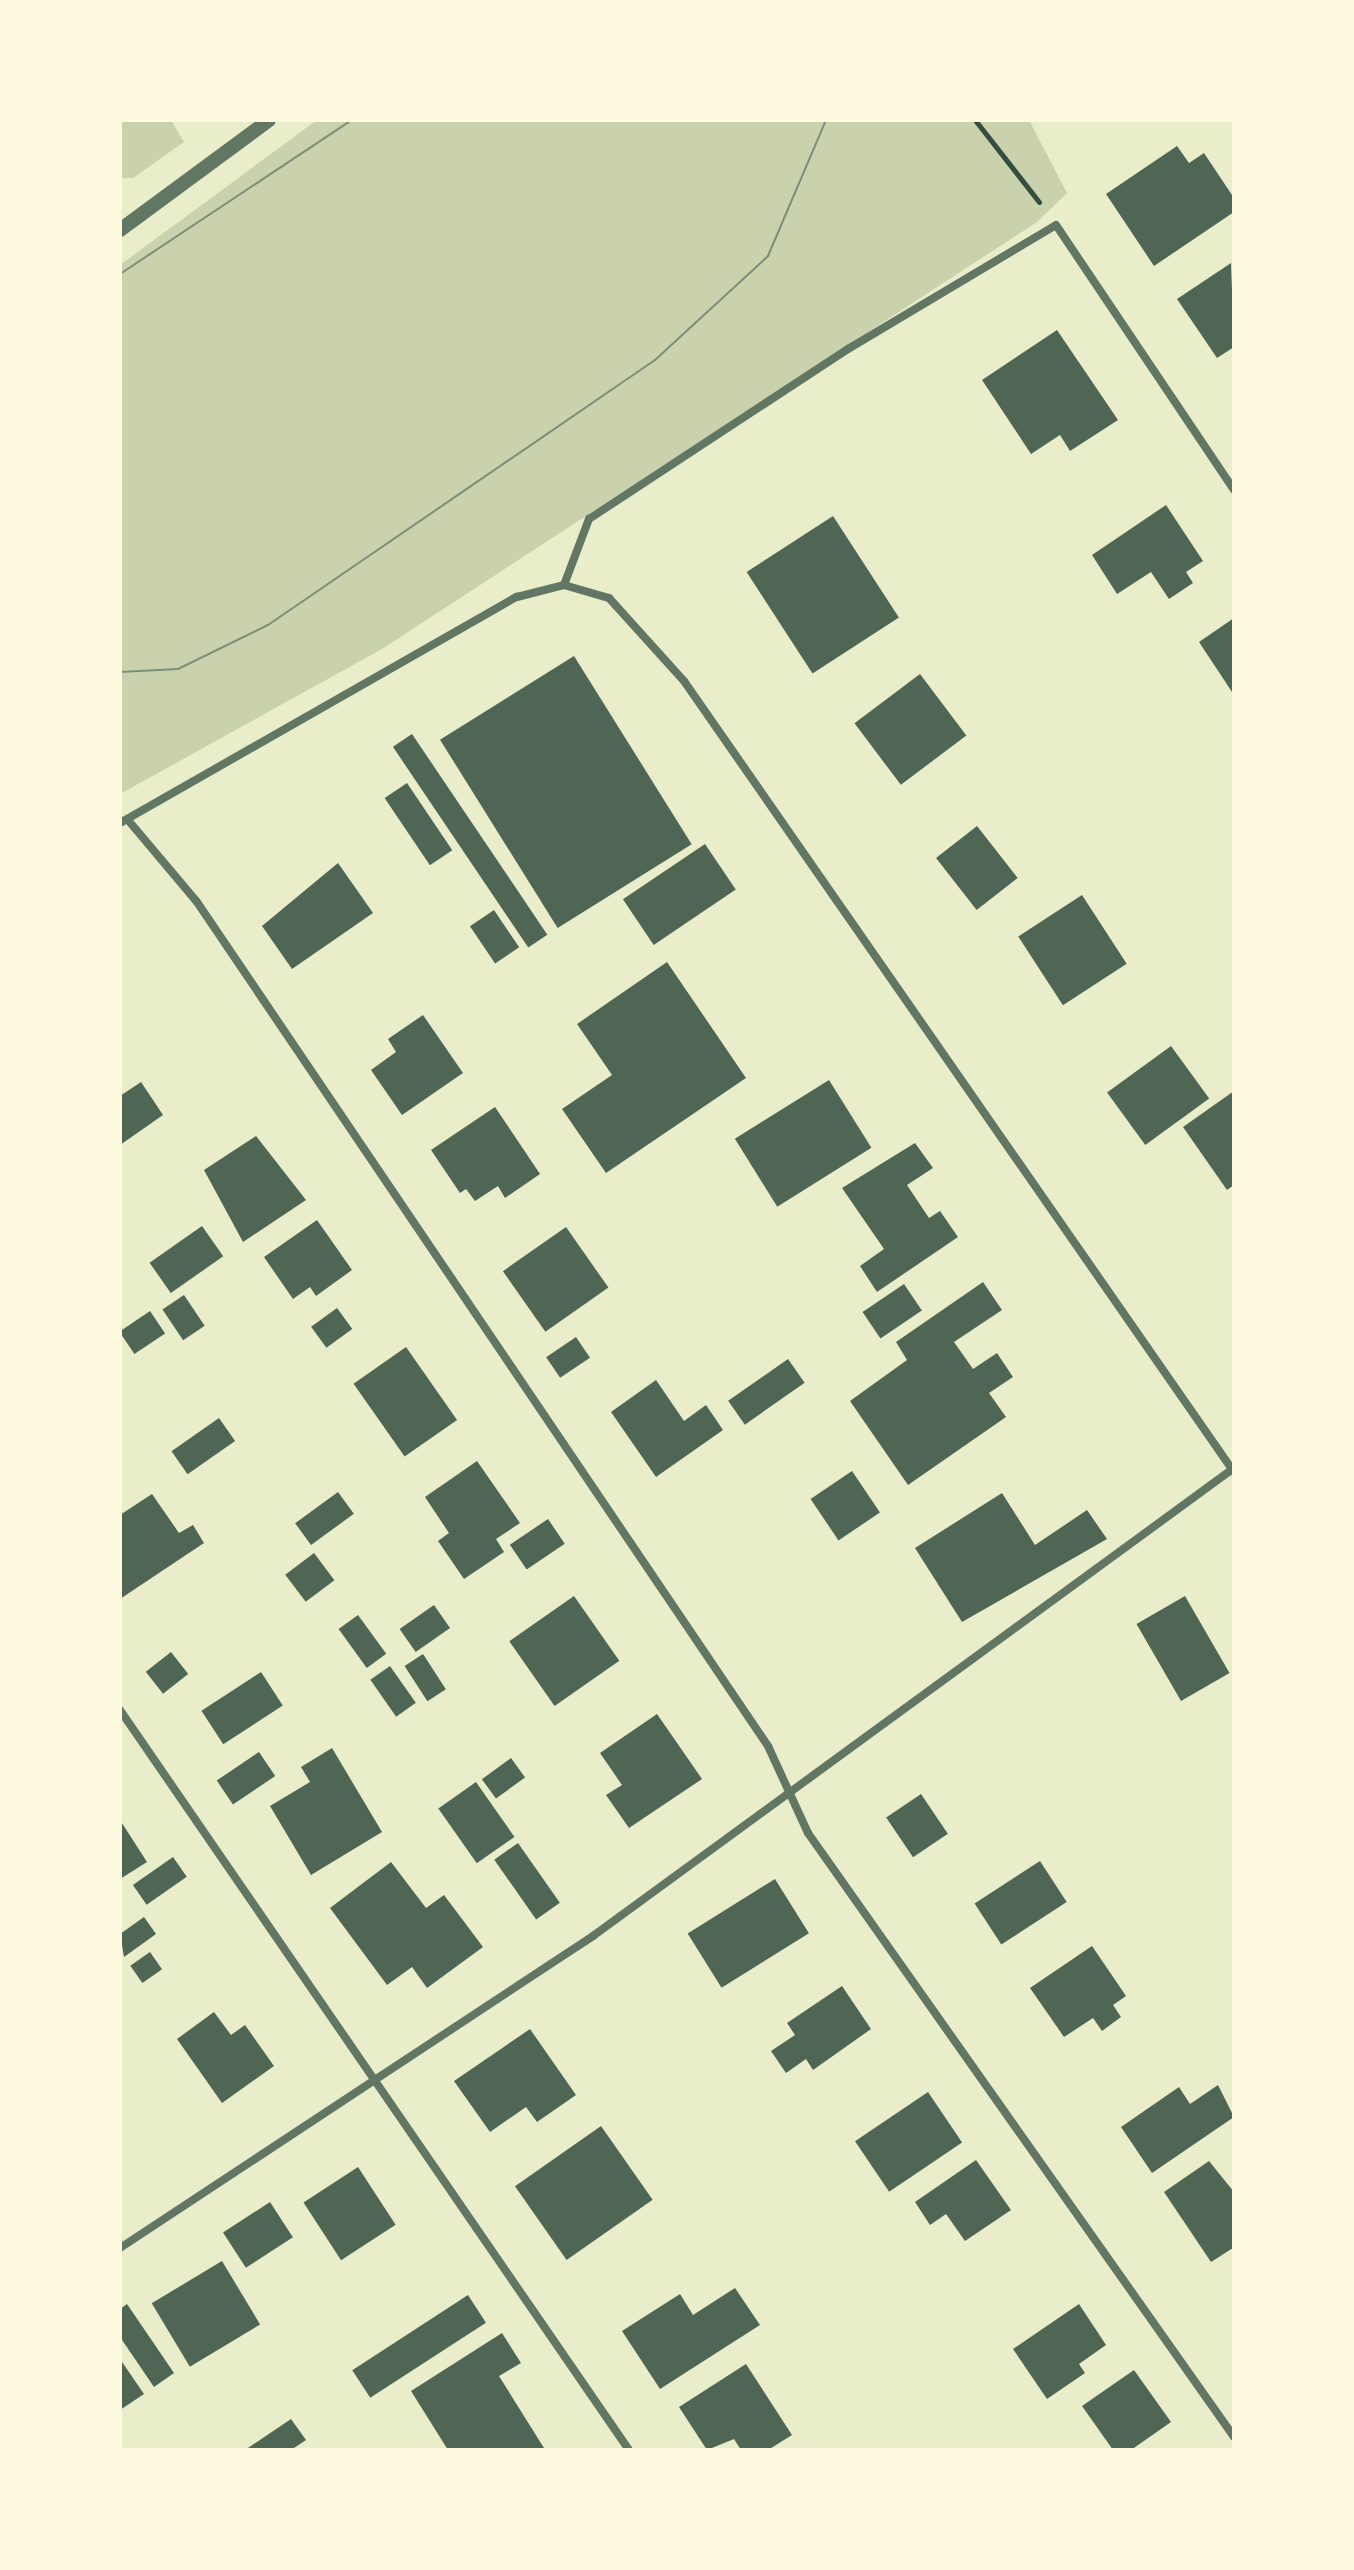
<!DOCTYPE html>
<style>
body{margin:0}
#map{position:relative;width:1354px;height:2570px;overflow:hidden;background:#e9edc9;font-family:Bitter,serif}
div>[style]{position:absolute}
.green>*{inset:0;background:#cad2ad}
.building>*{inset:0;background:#4f6655;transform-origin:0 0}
.path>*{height:5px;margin:-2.5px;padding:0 2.5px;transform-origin:2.5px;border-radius:2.5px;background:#344e41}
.minor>*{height:8px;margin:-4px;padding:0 4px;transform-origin:4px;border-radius:4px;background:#617663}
.tertiary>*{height:14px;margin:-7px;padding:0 7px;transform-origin:7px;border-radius:7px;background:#617663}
.tram>*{height:2px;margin:-1px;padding:0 1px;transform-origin:1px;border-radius:1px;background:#7c8e77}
span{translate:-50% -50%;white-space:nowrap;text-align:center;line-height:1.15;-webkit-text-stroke:8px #fefae0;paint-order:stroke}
.frame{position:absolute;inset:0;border:122px solid #fefae0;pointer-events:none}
</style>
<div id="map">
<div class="green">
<i style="clip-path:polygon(120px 120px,171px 120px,184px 142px,133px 178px,120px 178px)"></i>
<i style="clip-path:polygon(317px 120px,1029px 120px,1067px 193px,1037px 222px,382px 649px,120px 794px,120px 265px)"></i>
</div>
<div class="building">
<i style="clip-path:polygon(1177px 146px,1189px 163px,1204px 153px,1234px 198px,1234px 212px,1154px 266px,1106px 194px)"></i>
<i style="clip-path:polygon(1231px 263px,1234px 347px,1217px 358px,1177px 299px)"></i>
<i style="clip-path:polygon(1057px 330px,1118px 420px,1070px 451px,1060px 435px,1031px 454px,982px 380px)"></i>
<i style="clip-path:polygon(1166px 505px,1203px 561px,1186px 572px,1193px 583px,1169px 599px,1151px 572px,1117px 594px,1092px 555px)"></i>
<i style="left:833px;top:516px;width:121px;height:103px;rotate:57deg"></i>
<i style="clip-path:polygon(1234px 618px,1234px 695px,1199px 642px)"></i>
<i style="left:574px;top:656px;width:222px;height:158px;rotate:58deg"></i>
<i style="left:920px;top:674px;width:77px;height:82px;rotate:53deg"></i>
<i style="left:412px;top:734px;width:242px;height:23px;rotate:56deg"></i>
<i style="left:407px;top:783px;width:81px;height:27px;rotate:56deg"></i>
<i style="left:977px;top:826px;width:66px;height:52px;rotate:52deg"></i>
<i style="left:705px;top:844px;width:55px;height:99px;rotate:56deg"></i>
<i style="clip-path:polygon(338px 863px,373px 913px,292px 969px,262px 926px)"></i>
<i style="left:1082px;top:895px;width:82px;height:76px;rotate:57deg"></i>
<i style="left:494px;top:910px;width:45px;height:29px;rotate:56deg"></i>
<i style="clip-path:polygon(667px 962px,746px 1078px,606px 1173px,562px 1109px,612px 1075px,577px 1024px)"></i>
<i style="clip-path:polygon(423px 1015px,463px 1073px,402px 1115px,371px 1070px,396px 1052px,388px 1039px)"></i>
<i style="left:1171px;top:1046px;width:65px;height:79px;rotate:54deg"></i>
<i style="left:829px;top:1080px;width:80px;height:111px;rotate:58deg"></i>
<i style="clip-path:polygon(141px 1082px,163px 1115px,120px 1145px,120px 1096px)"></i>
<i style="clip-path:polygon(1234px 1091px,1234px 1185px,1227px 1190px,1183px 1127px)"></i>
<i style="clip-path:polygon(495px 1107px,540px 1174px,505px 1198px,498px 1186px,475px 1201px,466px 1189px,460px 1193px,431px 1150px)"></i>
<i style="clip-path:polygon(256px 1136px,306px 1200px,243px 1242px,204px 1170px)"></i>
<i style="clip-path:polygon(915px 1143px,933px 1168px,907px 1185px,929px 1218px,940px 1211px,958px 1237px,877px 1292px,860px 1266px,884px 1249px,842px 1188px)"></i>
<i style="clip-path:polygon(317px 1220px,352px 1270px,316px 1296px,310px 1287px,293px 1299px,264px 1257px)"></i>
<i style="left:202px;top:1226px;width:37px;height:64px;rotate:55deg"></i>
<i style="left:566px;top:1227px;width:74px;height:77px;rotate:55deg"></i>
<i style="clip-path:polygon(983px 1282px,1002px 1310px,954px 1342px,973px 1369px,997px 1353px,1013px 1377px,989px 1393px,1006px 1417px,908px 1485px,850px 1401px,907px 1360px,896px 1342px)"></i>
<i style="left:904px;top:1284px;width:32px;height:50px;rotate:56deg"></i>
<i style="left:184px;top:1295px;width:37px;height:26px;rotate:56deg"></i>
<i style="left:337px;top:1308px;width:26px;height:32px;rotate:54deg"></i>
<i style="left:150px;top:1311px;width:27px;height:37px;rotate:56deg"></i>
<i style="left:576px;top:1337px;width:25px;height:36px;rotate:56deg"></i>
<i style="left:406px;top:1347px;width:89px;height:64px;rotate:55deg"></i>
<i style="left:788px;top:1359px;width:29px;height:73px;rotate:55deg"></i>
<i style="clip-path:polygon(656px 1380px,684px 1421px,706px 1405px,723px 1430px,656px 1477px,611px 1412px)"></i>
<i style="left:219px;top:1418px;width:28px;height:58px;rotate:55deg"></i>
<i style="clip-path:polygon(477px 1461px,520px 1523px,496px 1539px,504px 1552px,464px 1579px,438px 1541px,449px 1533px,425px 1497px)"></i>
<i style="left:852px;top:1471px;width:50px;height:50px;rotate:56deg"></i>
<i style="left:338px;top:1492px;width:27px;height:53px;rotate:54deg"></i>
<i style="clip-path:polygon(1002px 1493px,1035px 1545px,1087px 1510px,1107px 1539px,962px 1622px,915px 1548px)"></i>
<i style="clip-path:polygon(152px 1494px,179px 1533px,193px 1525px,204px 1543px,120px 1599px,120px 1515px)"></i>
<i style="left:548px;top:1519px;width:30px;height:46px;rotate:56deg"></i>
<i style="left:314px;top:1553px;width:34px;height:36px;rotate:53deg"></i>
<i style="left:574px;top:1596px;width:79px;height:79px;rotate:55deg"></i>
<i style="left:1185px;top:1596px;width:89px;height:56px;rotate:60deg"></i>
<i style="left:434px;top:1605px;width:28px;height:42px;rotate:55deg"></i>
<i style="left:358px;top:1615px;width:48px;height:24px;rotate:54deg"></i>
<i style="left:171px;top:1652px;width:28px;height:32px;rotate:52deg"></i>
<i style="left:423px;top:1654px;width:42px;height:22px;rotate:57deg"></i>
<i style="left:390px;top:1666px;width:45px;height:24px;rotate:55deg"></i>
<i style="left:261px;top:1672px;width:40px;height:71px;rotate:57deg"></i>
<i style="clip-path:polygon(657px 1714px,702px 1779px,629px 1828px,606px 1795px,622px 1785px,600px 1753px)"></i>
<i style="clip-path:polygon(332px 1748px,382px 1832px,311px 1875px,270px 1806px,310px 1782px,301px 1767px)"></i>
<i style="left:259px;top:1752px;width:29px;height:51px;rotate:56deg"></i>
<i style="left:511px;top:1758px;width:24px;height:36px;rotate:54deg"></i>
<i style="left:476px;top:1782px;width:67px;height:46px;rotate:55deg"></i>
<i style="left:921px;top:1794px;width:48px;height:42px;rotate:56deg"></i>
<i style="clip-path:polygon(120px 1820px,147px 1862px,120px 1879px)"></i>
<i style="left:518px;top:1843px;width:73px;height:29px;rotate:55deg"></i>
<i style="left:173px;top:1857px;width:24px;height:49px;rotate:55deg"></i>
<i style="left:1040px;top:1861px;width:49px;height:78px;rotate:57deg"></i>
<i style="clip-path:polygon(391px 1862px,426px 1908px,444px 1895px,483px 1947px,427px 1988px,412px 1967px,387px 1985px,330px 1908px)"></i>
<i style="left:775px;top:1879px;width:64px;height:103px;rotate:58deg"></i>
<i style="clip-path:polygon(144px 1917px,156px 1934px,124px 1957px,120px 1934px)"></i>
<i style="clip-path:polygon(1092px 1946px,1126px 1996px,1113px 2005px,1121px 2017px,1102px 2031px,1093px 2018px,1064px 2037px,1030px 1988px)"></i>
<i style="left:150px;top:1952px;width:21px;height:24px;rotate:55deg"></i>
<i style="clip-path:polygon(842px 1986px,871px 2029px,813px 2070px,806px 2059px,786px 2073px,771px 2051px,795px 2035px,787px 2023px)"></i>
<i style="clip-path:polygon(214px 2012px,231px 2035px,245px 2025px,274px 2066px,222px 2103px,177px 2039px)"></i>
<i style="clip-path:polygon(530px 2029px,576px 2095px,537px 2122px,526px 2107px,490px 2132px,454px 2081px)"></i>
<i style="clip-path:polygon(1218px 2085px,1234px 2117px,1152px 2173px,1121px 2127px,1179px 2087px,1190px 2104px)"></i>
<i style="left:928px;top:2092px;width:61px;height:88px;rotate:56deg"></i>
<i style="left:601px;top:2126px;width:90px;height:105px;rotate:55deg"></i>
<i style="clip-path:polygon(976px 2160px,1011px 2210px,965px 2241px,946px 2214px,930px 2225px,915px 2202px)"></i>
<i style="clip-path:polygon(1209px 2161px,1234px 2192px,1233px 2248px,1211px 2262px,1164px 2192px)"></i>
<i style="left:358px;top:2167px;width:69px;height:65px;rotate:57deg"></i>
<i style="left:270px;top:2202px;width:42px;height:56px;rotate:57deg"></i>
<i style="left:222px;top:2261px;width:74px;height:82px;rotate:59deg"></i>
<i style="clip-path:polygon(735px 2288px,760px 2325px,660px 2389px,622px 2331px,680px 2294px,693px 2315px)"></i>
<i style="left:468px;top:2295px;width:33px;height:138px;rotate:57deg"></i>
<i style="clip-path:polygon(127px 2304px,174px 2373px,154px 2387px,120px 2337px,120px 2309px)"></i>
<i style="clip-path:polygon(1079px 2304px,1106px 2345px,1079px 2364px,1085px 2373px,1047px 2399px,1013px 2349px)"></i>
<i style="clip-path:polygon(502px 2333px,521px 2363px,499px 2376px,544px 2448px,448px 2450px,411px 2391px)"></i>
<i style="clip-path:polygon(120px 2359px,144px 2394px,120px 2410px)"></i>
<i style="clip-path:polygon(746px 2364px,792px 2435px,768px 2450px,741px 2450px,734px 2439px,707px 2450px,679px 2407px)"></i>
<i style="clip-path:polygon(1134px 2370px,1171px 2422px,1131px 2450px,1113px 2450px,1082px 2406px)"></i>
<i style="clip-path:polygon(291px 2419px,306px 2440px,291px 2450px,245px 2450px)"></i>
</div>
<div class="path">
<i style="left:975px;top:120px;width:104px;rotate:52deg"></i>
</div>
<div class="minor">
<i style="left:564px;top:585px;width:71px;rotate:-69.3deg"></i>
<i style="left:589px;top:519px;width:310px;rotate:-33.3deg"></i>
<i style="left:848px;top:349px;width:242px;rotate:-30.8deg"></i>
<i style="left:1056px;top:225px;width:319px;rotate:56.1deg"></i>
<i style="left:128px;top:820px;width:107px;rotate:49.9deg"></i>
<i style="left:197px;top:902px;width:1019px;rotate:55.92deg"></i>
<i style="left:768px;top:1746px;width:96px;rotate:65.3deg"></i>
<i style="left:808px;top:1833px;width:739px;rotate:54.8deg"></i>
<i style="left:120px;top:823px;width:457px;rotate:-29.7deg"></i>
<i style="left:517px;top:597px;width:49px;rotate:-14.3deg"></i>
<i style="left:564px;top:585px;width:47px;rotate:16.1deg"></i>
<i style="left:609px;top:598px;width:112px;rotate:47.9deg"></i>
<i style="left:684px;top:681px;width:963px;rotate:55.19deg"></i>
<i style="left:120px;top:1710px;width:898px;rotate:55.48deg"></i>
<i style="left:120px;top:2248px;width:567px;rotate:-33.41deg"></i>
<i style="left:593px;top:1936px;width:794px;rotate:-36.13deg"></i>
</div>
<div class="tertiary">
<i style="left:120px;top:230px;width:185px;rotate:-36.4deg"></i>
</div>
<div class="tram">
<i style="left:120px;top:274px;width:278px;rotate:-33.6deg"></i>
<i style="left:120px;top:672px;width:58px;rotate:-3deg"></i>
<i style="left:178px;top:669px;width:100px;rotate:-26.1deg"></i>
<i style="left:268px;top:625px;width:469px;rotate:-34.4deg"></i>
<i style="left:655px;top:360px;width:154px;rotate:-42.6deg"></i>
<i style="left:768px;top:256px;width:148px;rotate:-66.9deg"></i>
</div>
<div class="frame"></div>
</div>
